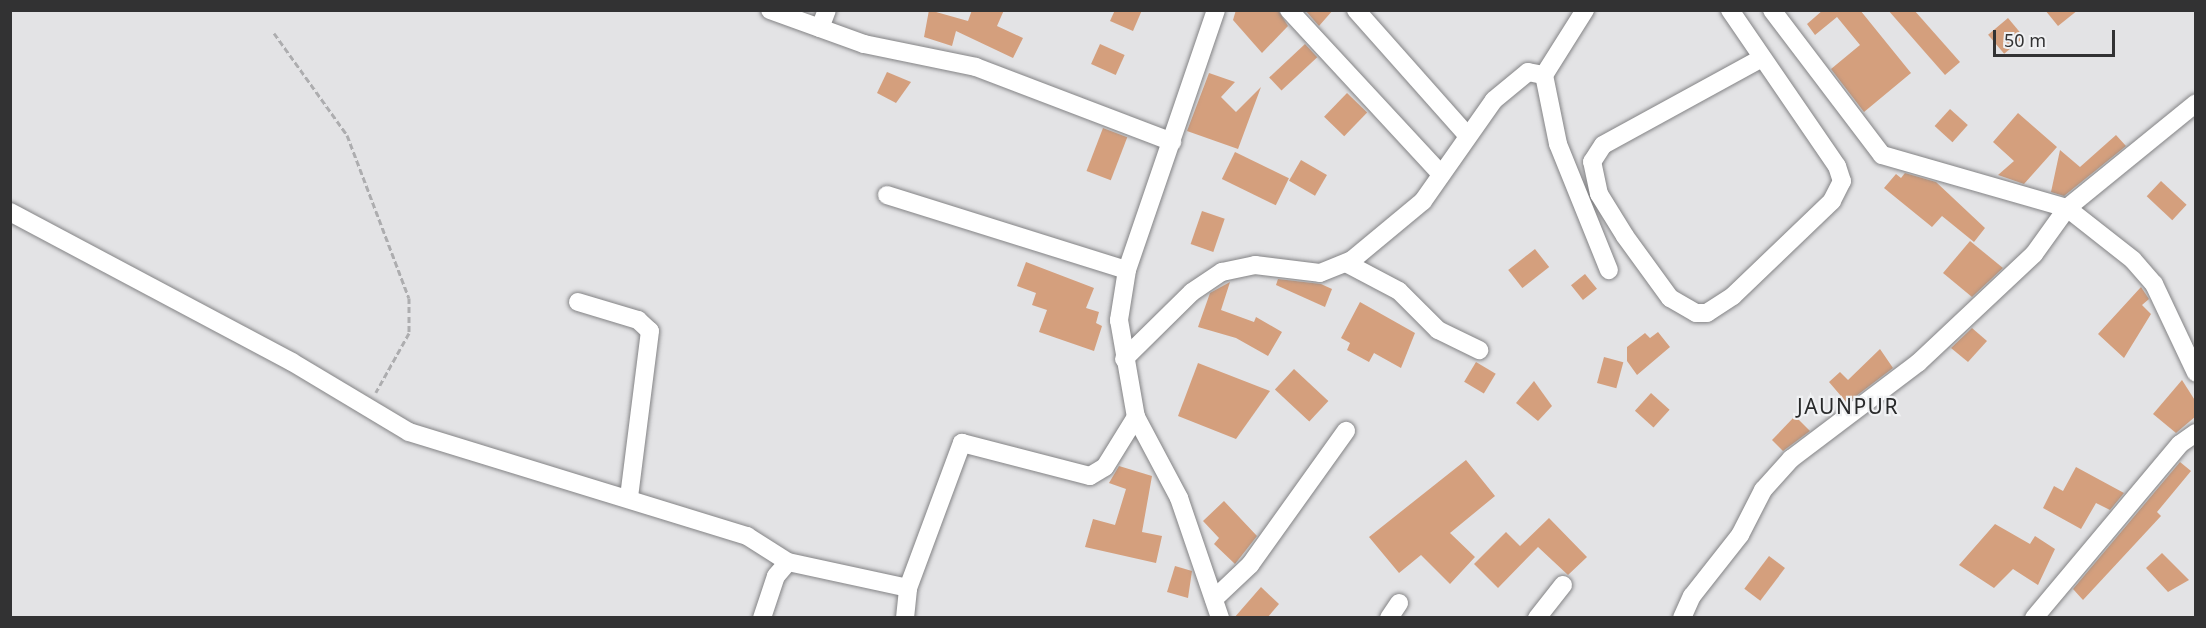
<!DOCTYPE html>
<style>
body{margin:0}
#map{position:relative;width:2206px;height:628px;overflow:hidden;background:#e3e3e5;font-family:"Noto Sans",sans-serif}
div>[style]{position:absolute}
.building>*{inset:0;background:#d49f7d;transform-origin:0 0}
.path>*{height:3px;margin-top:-1.5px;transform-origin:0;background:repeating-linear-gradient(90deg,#adadaf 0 6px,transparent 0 9px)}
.roads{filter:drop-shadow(0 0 2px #838385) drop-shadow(0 0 2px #838385)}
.minor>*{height:18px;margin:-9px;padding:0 9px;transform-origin:9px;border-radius:9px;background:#fff}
span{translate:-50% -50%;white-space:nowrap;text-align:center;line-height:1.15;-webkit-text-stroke:4.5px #f0f1f3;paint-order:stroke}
.quarter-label{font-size:21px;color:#28292a;letter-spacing:1.5px}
.frame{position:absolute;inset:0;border:12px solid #323233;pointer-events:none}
.scale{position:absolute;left:1993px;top:30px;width:122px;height:27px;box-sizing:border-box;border:3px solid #323233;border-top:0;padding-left:8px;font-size:18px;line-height:21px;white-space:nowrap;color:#323233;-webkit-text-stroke:4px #f0f1f3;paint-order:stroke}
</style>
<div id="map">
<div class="building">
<i style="clip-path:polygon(929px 10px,968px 21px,972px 10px,1004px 10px,997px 26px,1023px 38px,1013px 58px,956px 31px,952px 46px,924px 37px)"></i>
<i style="clip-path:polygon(1115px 10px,1142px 10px,1133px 31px,1110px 21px)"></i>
<i style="clip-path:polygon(1236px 10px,1278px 10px,1288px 26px,1262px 53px,1233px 20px)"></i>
<i style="clip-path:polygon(1305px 10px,1333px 10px,1319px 26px)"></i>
<i style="clip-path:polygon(1823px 10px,1860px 10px,1911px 73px,1864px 112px,1831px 69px,1860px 45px,1837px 17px,1815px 35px,1807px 24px)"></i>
<i style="clip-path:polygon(1888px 10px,1914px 10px,1960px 62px,1945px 75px)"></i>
<i style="clip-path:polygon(2045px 10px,2078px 10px,2058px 26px)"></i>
<i style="left:2008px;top:18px;width:25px;height:26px;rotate:50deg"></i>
<i style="left:1100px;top:44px;width:27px;height:22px;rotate:24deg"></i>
<i style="left:1305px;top:44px;width:18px;height:49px;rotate:47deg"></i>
<i style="clip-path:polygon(887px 72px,911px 82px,896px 103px,877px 93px)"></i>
<i style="clip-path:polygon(1209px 73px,1235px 82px,1221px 97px,1236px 112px,1261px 87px,1238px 149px,1187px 131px)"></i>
<i style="left:1347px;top:93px;width:28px;height:33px;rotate:44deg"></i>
<i style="left:1950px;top:109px;width:24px;height:23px;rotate:42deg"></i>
<i style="clip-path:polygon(2018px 113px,2057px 147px,2024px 184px,1998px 175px,2014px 161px,1993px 142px)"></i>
<i style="left:1103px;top:128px;width:26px;height:46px;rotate:21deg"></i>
<i style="clip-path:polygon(2116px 135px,2126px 146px,2064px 196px,2051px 192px,2060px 150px,2080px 167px)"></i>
<i style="left:1235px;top:152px;width:60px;height:30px;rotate:26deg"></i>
<i style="left:1301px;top:160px;width:30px;height:24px;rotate:30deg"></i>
<i style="clip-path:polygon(1905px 173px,1936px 182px,1985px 228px,1974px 242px,1942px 216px,1932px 227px,1884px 188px,1896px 174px,1901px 178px)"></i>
<i style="left:2161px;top:181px;width:35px;height:21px;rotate:43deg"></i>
<i style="left:1202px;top:211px;width:24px;height:35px;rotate:19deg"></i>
<i style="clip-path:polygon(1970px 241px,2003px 268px,1972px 297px,1943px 273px)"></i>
<i style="left:1535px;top:249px;width:23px;height:34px;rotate:52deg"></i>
<i style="clip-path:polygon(1026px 262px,1094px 288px,1086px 308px,1099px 312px,1096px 323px,1102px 326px,1094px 351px,1039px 332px,1047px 310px,1032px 305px,1036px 293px,1017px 286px)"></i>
<i style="left:1585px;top:274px;width:19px;height:18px;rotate:51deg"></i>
<i style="clip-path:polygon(1278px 279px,1321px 284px,1332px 289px,1325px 307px,1276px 285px)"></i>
<i style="clip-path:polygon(1230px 282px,1221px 310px,1254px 322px,1256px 317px,1282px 332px,1268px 356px,1236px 338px,1198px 327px,1210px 293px)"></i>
<i style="clip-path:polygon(2141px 287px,2149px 299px,2142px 305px,2151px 314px,2124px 358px,2098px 334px)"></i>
<i style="clip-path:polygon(1360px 302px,1415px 333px,1401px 368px,1374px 353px,1369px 362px,1347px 350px,1350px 343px,1341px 338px)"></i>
<i style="clip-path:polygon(1972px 328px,1987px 341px,1968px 362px,1951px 348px)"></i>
<i style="clip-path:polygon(1658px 332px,1670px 347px,1637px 375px,1627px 361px,1627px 347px,1645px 333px,1650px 338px)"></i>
<i style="clip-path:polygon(1880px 349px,1893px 368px,1847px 403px,1829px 382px,1840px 372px,1848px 380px)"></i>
<i style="left:1604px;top:357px;width:20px;height:27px;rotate:15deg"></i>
<i style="left:1476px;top:362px;width:23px;height:23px;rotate:31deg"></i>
<i style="clip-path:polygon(1198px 363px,1270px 391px,1236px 439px,1178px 416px)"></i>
<i style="left:1294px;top:369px;width:47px;height:28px;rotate:43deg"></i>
<i style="clip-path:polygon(2182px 380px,2196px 402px,2196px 416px,2176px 433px,2153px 414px)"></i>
<i style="clip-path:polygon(1534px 381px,1552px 406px,1538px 421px,1516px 403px)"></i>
<i style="left:1651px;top:393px;width:25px;height:24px;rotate:42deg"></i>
<i style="clip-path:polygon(1795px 416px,1810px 431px,1783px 451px,1772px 440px)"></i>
<i style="clip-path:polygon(1466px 460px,1495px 496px,1450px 533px,1475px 557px,1450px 584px,1421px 555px,1399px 573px,1369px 537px)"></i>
<i style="clip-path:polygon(2180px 462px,2191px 471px,2157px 512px,2161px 516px,2083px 600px,2073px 589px)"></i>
<i style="clip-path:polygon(1119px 466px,1152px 476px,1142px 532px,1162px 536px,1156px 563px,1085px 547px,1093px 519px,1115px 525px,1126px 489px,1109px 483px)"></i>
<i style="clip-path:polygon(2076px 467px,2124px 493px,2110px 510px,2096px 503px,2081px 529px,2043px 508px,2054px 486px,2063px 491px)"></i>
<i style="clip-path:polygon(1224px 501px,1257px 536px,1235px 564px,1214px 544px,1219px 538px,1203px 521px)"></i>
<i style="clip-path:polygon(1549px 518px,1587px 557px,1568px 575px,1538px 547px,1498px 588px,1474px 564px,1506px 532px,1520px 546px)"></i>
<i style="clip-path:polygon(1995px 524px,2030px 544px,2035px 536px,2055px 549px,2038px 585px,2013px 569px,1994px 588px,1959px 565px)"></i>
<i style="clip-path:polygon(2162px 553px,2189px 580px,2168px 592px,2146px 568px)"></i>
<i style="left:1769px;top:556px;width:20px;height:41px;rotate:37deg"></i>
<i style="clip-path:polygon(1175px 566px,1192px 571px,1188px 598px,1167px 592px)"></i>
<i style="clip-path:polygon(1261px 587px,1279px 604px,1267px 618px,1234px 618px)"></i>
</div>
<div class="path">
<i style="left:274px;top:33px;width:125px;rotate:54.4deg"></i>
<i style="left:347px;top:135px;width:174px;rotate:69.2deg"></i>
<i style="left:409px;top:298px;width:35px;rotate:90deg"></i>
<i style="left:409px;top:333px;width:68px;rotate:119.2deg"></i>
</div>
<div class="roads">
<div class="minor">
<i style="left:770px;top:10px;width:100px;rotate:19.9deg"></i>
<i style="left:864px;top:44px;width:114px;rotate:11.6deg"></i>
<i style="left:976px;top:67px;width:210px;rotate:20.9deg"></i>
<i style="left:1216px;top:10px;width:275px;rotate:108.9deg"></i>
<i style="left:1127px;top:270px;width:51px;rotate:99.1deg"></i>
<i style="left:1119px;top:320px;width:98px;rotate:80.1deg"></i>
<i style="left:1136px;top:417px;width:92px;rotate:62deg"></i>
<i style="left:1179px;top:498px;width:127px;rotate:71.1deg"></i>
<i style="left:1289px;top:10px;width:224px;rotate:47.2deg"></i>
<i style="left:1356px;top:10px;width:166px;rotate:48.4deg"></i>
<i style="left:1585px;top:10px;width:77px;rotate:122.2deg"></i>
<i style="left:1544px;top:75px;width:70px;rotate:78.5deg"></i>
<i style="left:1558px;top:144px;width:136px;rotate:68deg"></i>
<i style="left:1730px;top:10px;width:189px;rotate:55.6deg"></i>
<i style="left:1837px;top:166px;width:16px;rotate:72deg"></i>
<i style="left:1842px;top:181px;width:22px;rotate:117deg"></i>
<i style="left:1832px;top:201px;width:137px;rotate:136.2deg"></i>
<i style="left:1733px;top:296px;width:31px;rotate:147deg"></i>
<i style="left:1707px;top:313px;width:11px;rotate:180deg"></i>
<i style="left:1696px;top:313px;width:30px;rotate:-150deg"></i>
<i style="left:1670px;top:298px;width:77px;rotate:-126deg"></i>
<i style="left:1625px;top:236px;width:49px;rotate:-121.8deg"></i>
<i style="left:1599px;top:194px;width:33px;rotate:-102deg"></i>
<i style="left:1592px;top:162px;width:20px;rotate:-57deg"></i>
<i style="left:1603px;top:145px;width:181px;rotate:-28.7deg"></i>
<i style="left:1772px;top:10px;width:182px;rotate:52.8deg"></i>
<i style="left:1882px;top:155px;width:192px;rotate:16deg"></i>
<i style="left:2067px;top:208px;width:84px;rotate:38.2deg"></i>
<i style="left:2133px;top:260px;width:32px;rotate:49deg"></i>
<i style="left:2154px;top:284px;width:98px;rotate:64.7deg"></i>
<i style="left:820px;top:28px;width:19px;rotate:-69deg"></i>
<i style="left:887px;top:195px;width:251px;rotate:17.4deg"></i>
<i style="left:10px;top:212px;width:319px;rotate:28deg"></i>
<i style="left:292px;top:362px;width:136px;rotate:30.9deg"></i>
<i style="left:409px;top:432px;width:354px;rotate:17.1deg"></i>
<i style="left:747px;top:536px;width:49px;rotate:32.4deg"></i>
<i style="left:788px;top:562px;width:123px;rotate:12.2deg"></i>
<i style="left:908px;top:588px;width:155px;rotate:-69.6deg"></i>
<i style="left:962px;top:443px;width:132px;rotate:14.5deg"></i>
<i style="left:1090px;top:476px;width:17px;rotate:-31deg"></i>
<i style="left:1105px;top:467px;width:59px;rotate:-58.2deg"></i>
<i style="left:1346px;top:263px;width:60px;rotate:27.8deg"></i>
<i style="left:1399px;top:291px;width:55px;rotate:45deg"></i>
<i style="left:1438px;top:330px;width:46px;rotate:26deg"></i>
<i style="left:578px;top:302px;width:63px;rotate:16.7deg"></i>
<i style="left:638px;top:320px;width:16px;rotate:43deg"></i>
<i style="left:650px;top:331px;width:168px;rotate:97.2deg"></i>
<i style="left:1124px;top:359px;width:95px;rotate:-44.6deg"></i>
<i style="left:1192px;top:292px;width:36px;rotate:-34deg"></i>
<i style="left:1222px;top:272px;width:34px;rotate:-12deg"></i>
<i style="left:1255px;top:265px;width:65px;rotate:7deg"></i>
<i style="left:1320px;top:273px;width:35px;rotate:-22deg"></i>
<i style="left:1352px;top:260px;width:92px;rotate:-39.7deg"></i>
<i style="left:1423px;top:201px;width:123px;rotate:-54.9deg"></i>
<i style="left:1494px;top:100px;width:44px;rotate:-39.5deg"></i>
<i style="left:1528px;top:72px;width:16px;rotate:11deg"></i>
<i style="left:1214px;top:599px;width:50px;rotate:-43.4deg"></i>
<i style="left:1250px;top:565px;width:165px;rotate:-54.4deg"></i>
<i style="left:762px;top:618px;width:44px;rotate:-71.6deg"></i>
<i style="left:776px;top:576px;width:18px;rotate:-49deg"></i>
<i style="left:905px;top:618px;width:30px;rotate:-84deg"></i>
<i style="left:1389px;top:618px;width:18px;rotate:-56deg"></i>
<i style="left:1537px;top:618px;width:42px;rotate:-51.8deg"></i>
<i style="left:1682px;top:618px;width:24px;rotate:-66deg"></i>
<i style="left:1692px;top:596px;width:78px;rotate:-51.8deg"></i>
<i style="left:1740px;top:535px;width:51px;rotate:-62.9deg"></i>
<i style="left:1763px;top:490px;width:42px;rotate:-47.9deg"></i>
<i style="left:1791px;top:459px;width:159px;rotate:-37.1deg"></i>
<i style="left:1918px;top:363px;width:159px;rotate:-43.2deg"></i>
<i style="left:2034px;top:254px;width:57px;rotate:-54.3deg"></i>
<i style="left:2067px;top:208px;width:166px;rotate:-39.1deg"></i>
<i style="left:2034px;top:618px;width:227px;rotate:-50deg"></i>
<i style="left:2180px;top:444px;width:19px;rotate:-35deg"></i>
</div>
</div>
<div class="quarter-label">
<span style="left:1848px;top:406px">JAUNPUR</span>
</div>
<div class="frame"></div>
<div class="scale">50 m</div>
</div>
